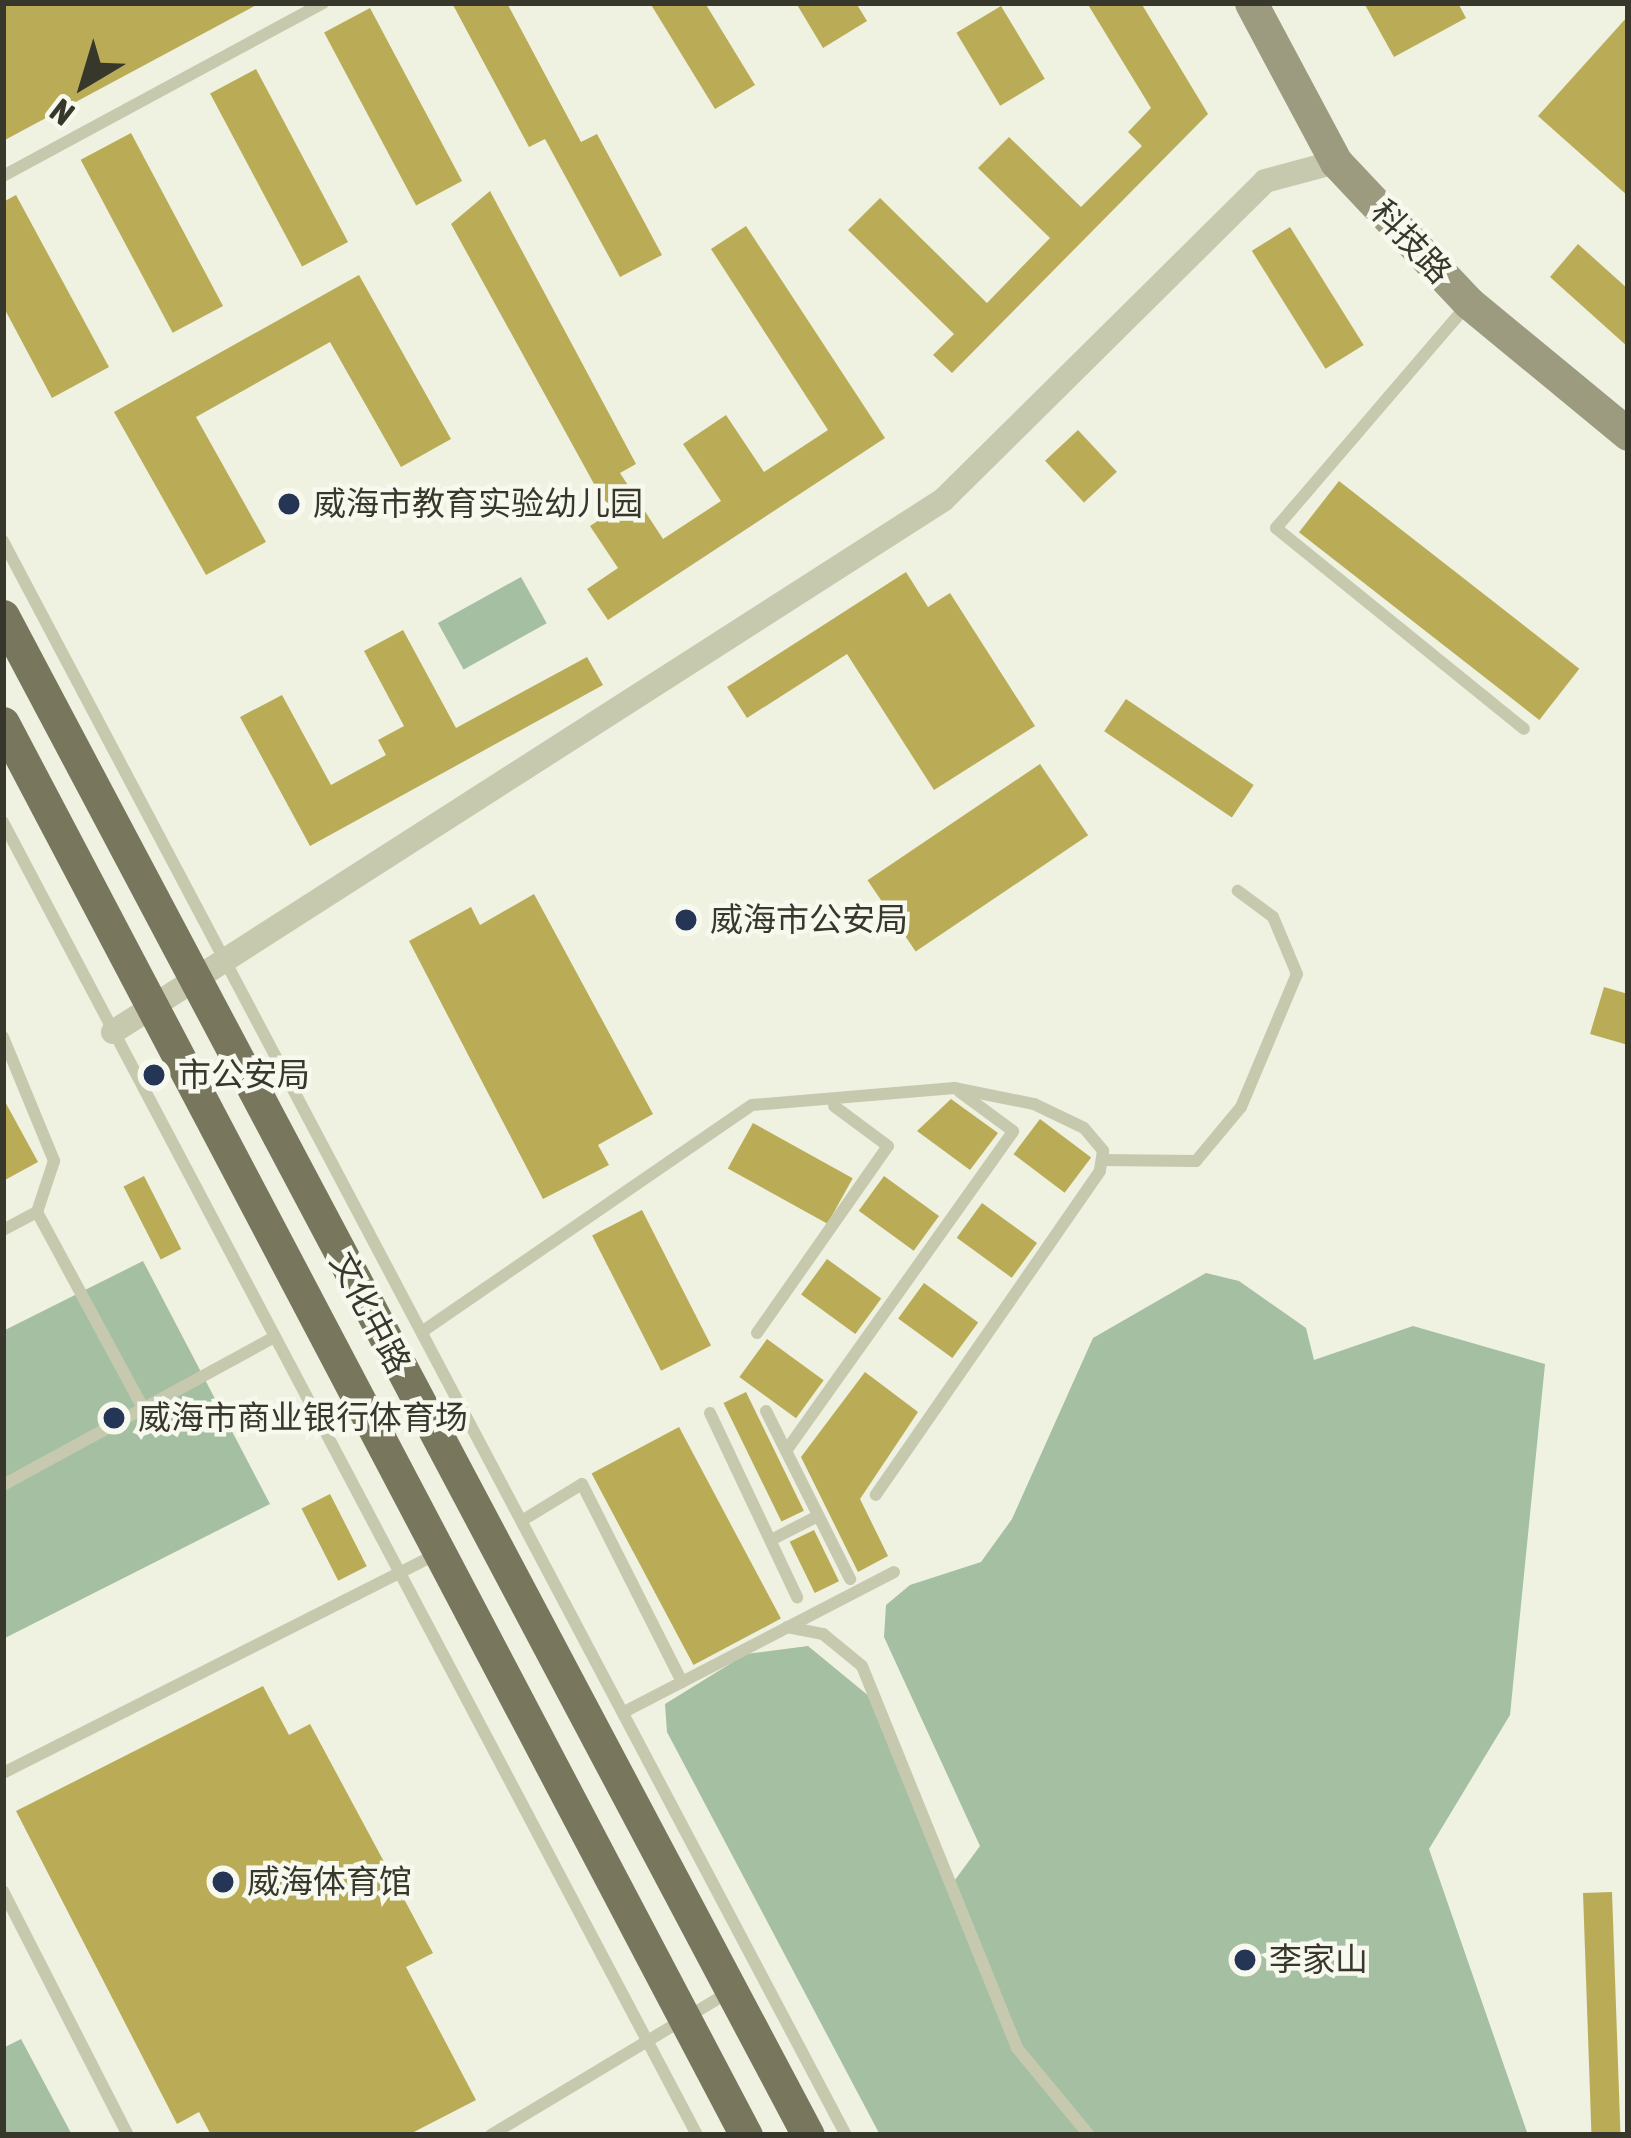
<!DOCTYPE html>
<meta charset="utf-8">
<style>
body{margin:0}
#map{position:relative;width:1631px;height:2138px;overflow:hidden;background:#eff1e1;font-family:"Asap Condensed","Noto Sans SC",sans-serif}
div>[style]{position:absolute}
.green>*{inset:0;background:#a4bfa2;transform-origin:0 0}
.building>*{inset:0;background:#baac57;transform-origin:0 0}
.service>*{height:12px;margin:-6px;padding:0 6px;transform-origin:6px;border-radius:6px;background:#c7c9ae}
.minor>*{height:24px;margin:-12px;padding:0 12px;transform-origin:12px;border-radius:12px;background:#c7c9ae}
.secondary>*{height:33px;margin:-16.5px;padding:0 16.5px;transform-origin:16.5px;border-radius:16.5px;background:#9c9b80}
.primary>*{height:33px;margin:-16.5px;padding:0 16.5px;transform-origin:16.5px;border-radius:16.5px;background:#78775e}
.dots>*{width:33px;height:33px;translate:-50% -50%;box-sizing:border-box;border:6px solid #f7f9ee;border-radius:50%}
span{translate:-50% -50%;white-space:nowrap;text-align:center;line-height:1.15;-webkit-text-stroke:9px #f7f9ee;paint-order:stroke}
.street-label{font-size:33px;color:#38372c}
.poi-label{font-size:33px;color:#38372c}
.left{translate:0 -50%;text-align:left}
.frame{position:absolute;inset:0;border:6px solid #38372c;pointer-events:none}
.north{position:absolute;left:24px;top:24px;width:120px;height:120px;-webkit-text-stroke:9px #f7f9ee;paint-order:stroke;rotate:218deg;font-size:33px;font-weight:700;line-height:48px;text-align:center;color:#38372c}
.north::after{content:'';display:block;margin:auto;width:42px;height:54px;background:#38372c;clip-path:polygon(50% 0,100% 100%,50% 72%,0 100%)}
</style>
<div id="map">
<div class="green">
<i style="left:521px;top:577px;width:53px;height:95px;rotate:61deg"></i>
<i style="clip-path:polygon(143px 1261px,270px 1504px,3px 1639px,3px 1331px)"></i>
<i style="clip-path:polygon(1206px 1273px,1239px 1281px,1306px 1328px,1314px 1360px,1413px 1326px,1545px 1364px,1510px 1715px,1429px 1849px,1528px 2135px,880px 2135px,667px 1732px,665px 1704px,746px 1654px,808px 1646px,870px 1697px,952px 1884px,980px 1846px,884px 1637px,886px 1605px,910px 1585px,981px 1562px,1012px 1519px,1093px 1338px)"></i>
<i style="clip-path:polygon(21px 2039px,72px 2135px,3px 2135px,3px 2048px)"></i>
</div>
<div class="building">
<i style="clip-path:polygon(3px 3px,260px 3px,3px 141px)"></i>
<i style="clip-path:polygon(452px 3px,507px 3px,581px 142px,597px 134px,662px 255px,620px 277px,545px 139px,529px 147px)"></i>
<i style="clip-path:polygon(650px 3px,705px 3px,755px 85px,715px 109px)"></i>
<i style="clip-path:polygon(796px 3px,856px 3px,867px 21px,823px 48px)"></i>
<i style="clip-path:polygon(1087px 3px,1141px 3px,1208px 114px,952px 373px,933px 355px,954px 334px,848px 230px,880px 198px,987px 303px,1050px 238px,978px 168px,1009px 137px,1081px 207px,1142px 146px,1128px 132px,1151px 108px)"></i>
<i style="clip-path:polygon(1364px 3px,1458px 3px,1466px 18px,1394px 57px)"></i>
<i style="left:1001px;top:6px;width:85px;height:52px;rotate:59deg"></i>
<i style="left:370px;top:8px;width:196px;height:52px;rotate:62deg"></i>
<i style="clip-path:polygon(1628px 16px,1628px 196px,1538px 116px)"></i>
<i style="left:256px;top:69px;width:196px;height:52px;rotate:62deg"></i>
<i style="left:131px;top:133px;width:196px;height:57px;rotate:62deg"></i>
<i style="clip-path:polygon(490px 191px,636px 464px,620px 473px,663px 539px,721px 501px,683px 444px,726px 415px,764px 472px,828px 430px,711px 249px,746px 226px,885px 438px,608px 620px,587px 589px,618px 568px,590px 526px,610px 513px,451px 224px)"></i>
<i style="clip-path:polygon(16px 195px,109px 367px,52px 398px,3px 306px,3px 202px)"></i>
<i style="left:1290px;top:227px;width:139px;height:45px;rotate:58deg"></i>
<i style="clip-path:polygon(1578px 244px,1628px 289px,1628px 347px,1550px 277px)"></i>
<i style="clip-path:polygon(359px 275px,451px 439px,401px 467px,330px 342px,196px 417px,266px 542px,206px 575px,114px 412px)"></i>
<i style="left:1078px;top:430px;width:57px;height:45px;rotate:47deg"></i>
<i style="left:1339px;top:481px;width:305px;height:65px;rotate:38deg"></i>
<i style="clip-path:polygon(906px 572px,928px 607px,950px 593px,1035px 726px,934px 790px,847px 654px,747px 718px,727px 687px)"></i>
<i style="clip-path:polygon(403px 630px,456px 728px,587px 657px,603px 685px,310px 846px,240px 717px,282px 695px,331px 785px,386px 755px,378px 740px,404px 726px,364px 651px)"></i>
<i style="left:1126px;top:699px;width:154px;height:39px;rotate:34deg"></i>
<i style="left:1040px;top:764px;width:86px;height:208px;rotate:56deg"></i>
<i style="clip-path:polygon(534px 894px,653px 1114px,598px 1145px,609px 1165px,543px 1199px,409px 941px,471px 907px,480px 925px)"></i>
<i style="clip-path:polygon(1604px 987px,1628px 994px,1628px 1045px,1590px 1034px)"></i>
<i style="clip-path:polygon(3px 1098px,38px 1162px,3px 1181px)"></i>
<i style="clip-path:polygon(951px 1099px,998px 1133px,970px 1170px,917px 1131px)"></i>
<i style="left:1040px;top:1119px;width:64px;height:44px;rotate:37deg"></i>
<i style="left:753px;top:1123px;width:114px;height:52px;rotate:29deg"></i>
<i style="left:144px;top:1176px;width:82px;height:23px;rotate:63deg"></i>
<i style="left:884px;top:1176px;width:68px;height:43px;rotate:36deg"></i>
<i style="left:982px;top:1203px;width:68px;height:43px;rotate:36deg"></i>
<i style="left:642px;top:1210px;width:152px;height:56px;rotate:63deg"></i>
<i style="left:827px;top:1259px;width:67px;height:44px;rotate:36deg"></i>
<i style="left:924px;top:1283px;width:67px;height:44px;rotate:36deg"></i>
<i style="left:767px;top:1339px;width:70px;height:47px;rotate:36deg"></i>
<i style="clip-path:polygon(865px 1372px,918px 1412px,860px 1499px,888px 1556px,858px 1572px,801px 1457px)"></i>
<i style="left:746px;top:1392px;width:132px;height:25px;rotate:64deg"></i>
<i style="left:679px;top:1427px;width:217px;height:99px;rotate:62deg"></i>
<i style="left:330px;top:1494px;width:81px;height:32px;rotate:63deg"></i>
<i style="left:814px;top:1530px;width:57px;height:27px;rotate:64deg"></i>
<i style="clip-path:polygon(263px 1686px,289px 1735px,310px 1724px,433px 1953px,406px 1967px,476px 2100px,408px 2135px,211px 2135px,199px 2112px,177px 2124px,16px 1811px)"></i>
<i style="left:1612px;top:1892px;width:243px;height:29px;rotate:88deg"></i>
</div>
<div class="service">
<i style="left:3px;top:176px;width:364px;rotate:-28.4deg"></i>
<i style="left:1468px;top:304px;width:295px;rotate:130.6deg"></i>
<i style="left:1276px;top:528px;width:319px;rotate:39deg"></i>
<i style="left:3px;top:541px;width:1803px;rotate:62.13deg"></i>
<i style="left:3px;top:822px;width:1485px;rotate:62.14deg"></i>
<i style="left:3px;top:1037px;width:134px;rotate:67.6deg"></i>
<i style="left:54px;top:1161px;width:54px;rotate:108.4deg"></i>
<i style="left:1102px;top:1160px;width:94px;rotate:0.6deg"></i>
<i style="left:1196px;top:1161px;width:70px;rotate:-50.2deg"></i>
<i style="left:1241px;top:1107px;width:144px;rotate:-67.2deg"></i>
<i style="left:1297px;top:974px;width:62px;rotate:-112.8deg"></i>
<i style="left:1273px;top:917px;width:44px;rotate:-143.4deg"></i>
<i style="left:3px;top:1230px;width:38px;rotate:-28deg"></i>
<i style="left:37px;top:1212px;width:223px;rotate:61.6deg"></i>
<i style="left:423px;top:1331px;width:399px;rotate:-34.5deg"></i>
<i style="left:752px;top:1105px;width:203px;rotate:-4.8deg"></i>
<i style="left:954px;top:1088px;width:82px;rotate:11.3deg"></i>
<i style="left:1034px;top:1104px;width:55px;rotate:25.6deg"></i>
<i style="left:1084px;top:1128px;width:30px;rotate:50deg"></i>
<i style="left:1103px;top:1151px;width:20px;rotate:99deg"></i>
<i style="left:1100px;top:1171px;width:394px;rotate:124.7deg"></i>
<i style="left:757px;top:1333px;width:228px;rotate:-55deg"></i>
<i style="left:888px;top:1146px;width:67px;rotate:-143.5deg"></i>
<i style="left:766px;top:1411px;width:188px;rotate:63.4deg"></i>
<i style="left:710px;top:1413px;width:204px;rotate:64.7deg"></i>
<i style="left:786px;top:1451px;width:392px;rotate:-54.6deg"></i>
<i style="left:1013px;top:1131px;width:66px;rotate:-143.7deg"></i>
<i style="left:3px;top:1485px;width:309px;rotate:-28.6deg"></i>
<i style="left:523px;top:1520px;width:69px;rotate:-31.4deg"></i>
<i style="left:582px;top:1484px;width:222px;rotate:63.2deg"></i>
<i style="left:771px;top:1540px;width:53px;rotate:-27.1deg"></i>
<i style="left:787px;top:1627px;width:37px;rotate:11deg"></i>
<i style="left:823px;top:1634px;width:50px;rotate:39.4deg"></i>
<i style="left:862px;top:1666px;width:412px;rotate:67.9deg"></i>
<i style="left:1017px;top:2048px;width:113px;rotate:50.4deg"></i>
<i style="left:624px;top:1712px;width:304px;rotate:-27.4deg"></i>
<i style="left:3px;top:1773px;width:485px;rotate:-26.8deg"></i>
<i style="left:3px;top:1891px;width:274px;rotate:62.9deg"></i>
<i style="left:491px;top:2135px;width:275px;rotate:-31deg"></i>
</div>
<div class="minor">
<i style="left:113px;top:1032px;width:986px;rotate:-32.66deg"></i>
<i style="left:943px;top:500px;width:453px;rotate:-44.7deg"></i>
<i style="left:1265px;top:181px;width:73px;rotate:-15deg"></i>
</div>
<div class="secondary">
<i style="left:1251px;top:3px;width:180px;rotate:61.9deg"></i>
<i style="left:1336px;top:162px;width:194px;rotate:46.7deg"></i>
<i style="left:1469px;top:303px;width:206px;rotate:39.5deg"></i>
</div>
<div class="primary">
<i style="left:3px;top:616px;width:1719px;rotate:62.08deg"></i>
<i style="left:3px;top:723px;width:1596px;rotate:62.25deg"></i>
</div>
<div class="dots">
<i style="left:289px;top:504px;background:#253556"></i>
<i style="left:686px;top:920px;background:#253556"></i>
<i style="left:154px;top:1075px;background:#253556"></i>
<i style="left:114px;top:1418px;background:#253556"></i>
<i style="left:223px;top:1882px;background:#253556"></i>
<i style="left:1245px;top:1960px;background:#253556"></i>
</div>
<div class="street-label">
<span style="left:1411px;top:242px;rotate:47deg">科技路</span>
<span style="left:370px;top:1313px;rotate:62deg">文化中路</span>
</div>
<div class="poi-label">
<span class="left" style="left:313px;top:504px">威海市教育实验幼儿园</span>
<span class="left" style="left:710px;top:920px">威海市公安局</span>
<span class="left" style="left:178px;top:1075px">市公安局</span>
<span class="left" style="left:138px;top:1418px">威海市商业银行体育场</span>
<span class="left" style="left:247px;top:1882px">威海体育馆</span>
<span class="left" style="left:1269px;top:1960px">李家山</span>
</div>
<div class="frame"></div>
<div class="north">N</div>
</div>
